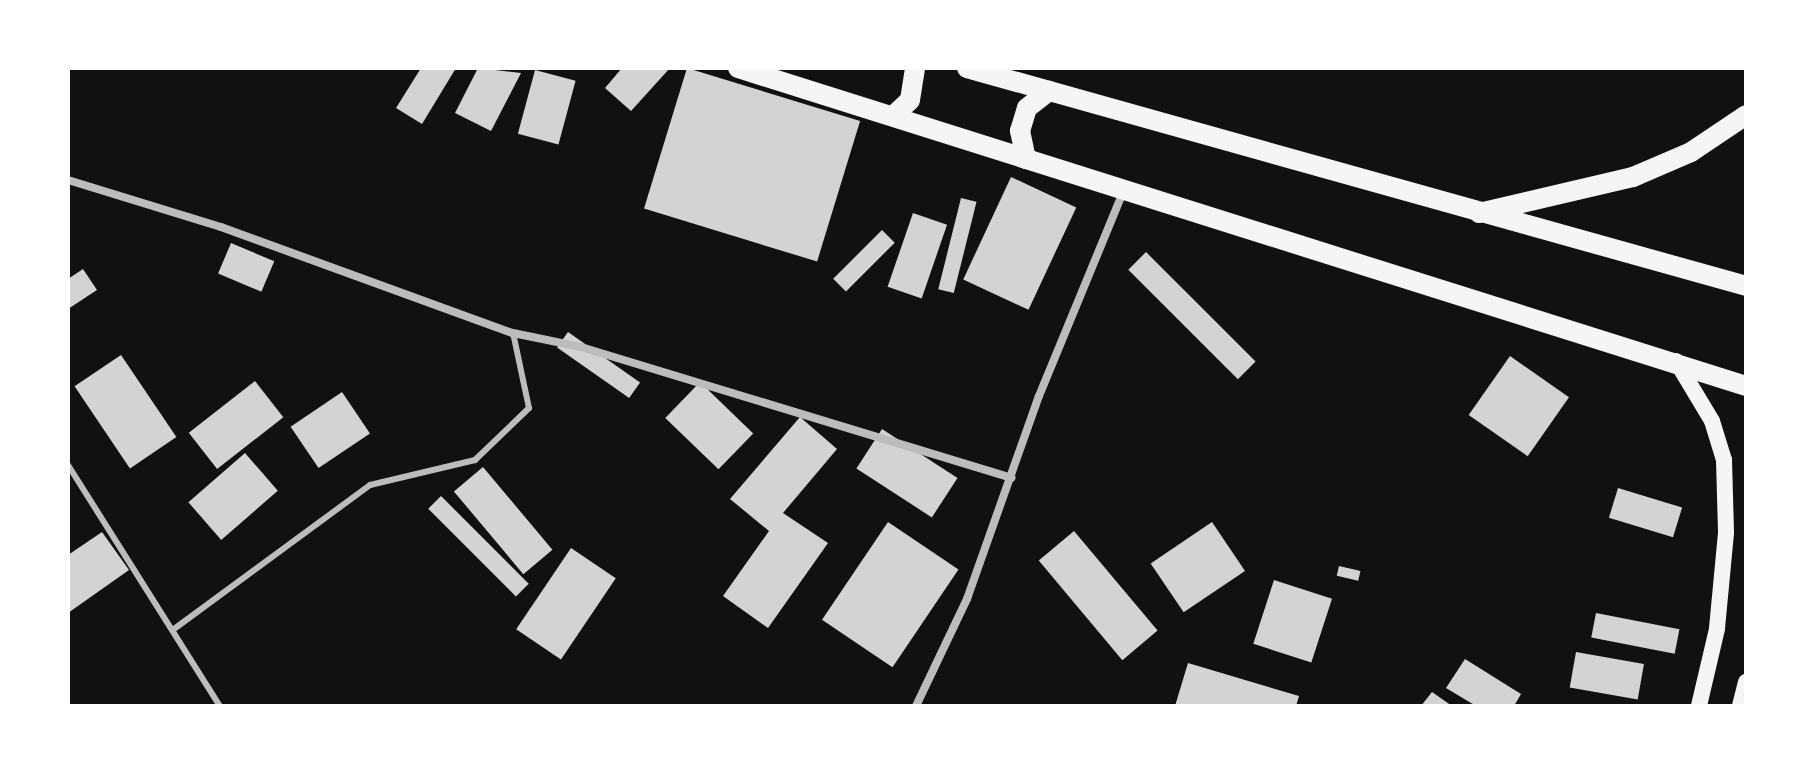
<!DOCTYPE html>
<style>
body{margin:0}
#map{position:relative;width:1814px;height:774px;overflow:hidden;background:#111;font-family:Roboto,sans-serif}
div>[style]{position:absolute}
.building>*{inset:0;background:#d3d3d3;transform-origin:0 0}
.service>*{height:6px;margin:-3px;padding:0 3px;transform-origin:3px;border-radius:3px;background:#bcbcbc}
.minor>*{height:8px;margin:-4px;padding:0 4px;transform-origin:4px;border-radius:4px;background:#bcbcbc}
.secondary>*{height:16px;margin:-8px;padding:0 8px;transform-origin:8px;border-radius:8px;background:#f5f5f5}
.primary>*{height:20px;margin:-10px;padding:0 10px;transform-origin:10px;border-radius:10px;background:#f5f5f5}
span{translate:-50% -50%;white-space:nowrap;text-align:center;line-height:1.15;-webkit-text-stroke:8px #fff;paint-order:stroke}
.frame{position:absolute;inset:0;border:70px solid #fff;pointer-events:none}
</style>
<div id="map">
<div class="building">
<i style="clip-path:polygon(421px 68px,456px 68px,422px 124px,396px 108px)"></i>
<i style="clip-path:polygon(478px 68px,521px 73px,491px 131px,455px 113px)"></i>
<i style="clip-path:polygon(622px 68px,670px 68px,631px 111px,605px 88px)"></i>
<i style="left:687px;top:68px;width:181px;height:147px;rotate:17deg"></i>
<i style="left:535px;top:70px;width:42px;height:66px;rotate:15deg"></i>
<i style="left:1011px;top:177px;width:72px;height:113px;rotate:25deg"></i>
<i style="left:961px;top:198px;width:16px;height:94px;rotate:14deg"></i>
<i style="left:913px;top:213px;width:36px;height:78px;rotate:19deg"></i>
<i style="left:882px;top:230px;width:18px;height:69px;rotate:45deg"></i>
<i style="left:231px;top:243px;width:47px;height:33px;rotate:23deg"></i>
<i style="left:1146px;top:252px;width:155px;height:25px;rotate:45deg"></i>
<i style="clip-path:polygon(83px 269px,97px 290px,68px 309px,68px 279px)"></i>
<i style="left:568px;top:332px;width:88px;height:19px;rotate:35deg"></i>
<i style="left:121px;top:355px;width:99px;height:56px;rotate:56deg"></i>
<i style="left:1510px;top:356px;width:72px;height:72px;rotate:35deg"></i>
<i style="left:255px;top:381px;width:46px;height:84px;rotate:52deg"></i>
<i style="left:700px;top:382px;width:74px;height:50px;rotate:44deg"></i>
<i style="left:342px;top:392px;width:50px;height:62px;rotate:56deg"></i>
<i style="clip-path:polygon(800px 417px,837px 449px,783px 513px,828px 543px,768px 628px,723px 596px,769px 531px,730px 499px)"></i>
<i style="left:882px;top:429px;width:90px;height:47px;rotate:33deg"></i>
<i style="left:245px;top:453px;width:50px;height:75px;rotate:49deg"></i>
<i style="left:483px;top:467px;width:108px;height:38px;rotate:50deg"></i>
<i style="left:1618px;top:488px;width:67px;height:31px;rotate:17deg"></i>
<i style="left:441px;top:496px;width:124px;height:18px;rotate:45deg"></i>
<i style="left:888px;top:522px;width:85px;height:118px;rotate:34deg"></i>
<i style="left:1212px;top:522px;width:59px;height:74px;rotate:56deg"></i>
<i style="left:1074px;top:531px;width:130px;height:46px;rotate:50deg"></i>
<i style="clip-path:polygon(102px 532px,129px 570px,68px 613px,68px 555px)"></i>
<i style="left:571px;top:548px;width:54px;height:98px;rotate:34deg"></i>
<i style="left:1339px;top:566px;width:22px;height:10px;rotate:13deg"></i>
<i style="left:1274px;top:580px;width:61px;height:67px;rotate:18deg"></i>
<i style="left:1596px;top:613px;width:85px;height:25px;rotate:11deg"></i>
<i style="left:1576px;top:652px;width:69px;height:36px;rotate:10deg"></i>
<i style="clip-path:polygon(1465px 659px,1521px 694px,1514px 706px,1476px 706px,1446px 688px)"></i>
<i style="clip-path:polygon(1188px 663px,1299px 696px,1296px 706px,1175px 706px)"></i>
<i style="clip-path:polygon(1432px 692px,1452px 706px,1421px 706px)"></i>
</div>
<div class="service">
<i style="left:68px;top:465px;width:285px;rotate:57.8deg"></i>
<i style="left:174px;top:629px;width:243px;rotate:-36.3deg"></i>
<i style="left:370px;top:485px;width:108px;rotate:-13.4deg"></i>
<i style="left:475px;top:460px;width:75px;rotate:-43.9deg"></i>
<i style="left:529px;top:408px;width:77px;rotate:-102deg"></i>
</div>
<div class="minor">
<i style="left:68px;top:180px;width:160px;rotate:17.1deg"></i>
<i style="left:221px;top:227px;width:311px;rotate:20deg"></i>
<i style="left:513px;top:333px;width:69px;rotate:11.6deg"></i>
<i style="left:581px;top:347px;width:450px;rotate:16.9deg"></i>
<i style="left:916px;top:706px;width:119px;rotate:-64.5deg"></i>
<i style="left:967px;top:599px;width:215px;rotate:-70.5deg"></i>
<i style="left:1039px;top:396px;width:223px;rotate:-67.6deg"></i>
</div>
<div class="secondary">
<i style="left:1676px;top:361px;width:70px;rotate:59deg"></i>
<i style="left:1712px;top:421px;width:41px;rotate:72.9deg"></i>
<i style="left:1724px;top:460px;width:73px;rotate:88.4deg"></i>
<i style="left:1726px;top:533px;width:96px;rotate:95.4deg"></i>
<i style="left:1717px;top:629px;width:79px;rotate:103.2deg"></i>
<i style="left:1740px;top:706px;width:25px;rotate:-76deg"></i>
</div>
<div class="primary">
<i style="left:738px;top:68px;width:1057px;rotate:17.51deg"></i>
<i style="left:967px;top:68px;width:809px;rotate:15.63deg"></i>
<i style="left:893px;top:116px;width:23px;rotate:-43deg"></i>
<i style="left:910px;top:100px;width:32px;rotate:-81deg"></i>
<i style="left:1026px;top:159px;width:29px;rotate:-102deg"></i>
<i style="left:1020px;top:131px;width:24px;rotate:-73deg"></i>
<i style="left:1027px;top:108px;width:28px;rotate:-38deg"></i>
<i style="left:1479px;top:213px;width:158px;rotate:-13.2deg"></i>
<i style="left:1633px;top:177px;width:63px;rotate:-23.3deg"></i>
<i style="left:1691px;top:152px;width:66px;rotate:-33.9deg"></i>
</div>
<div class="frame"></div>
</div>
